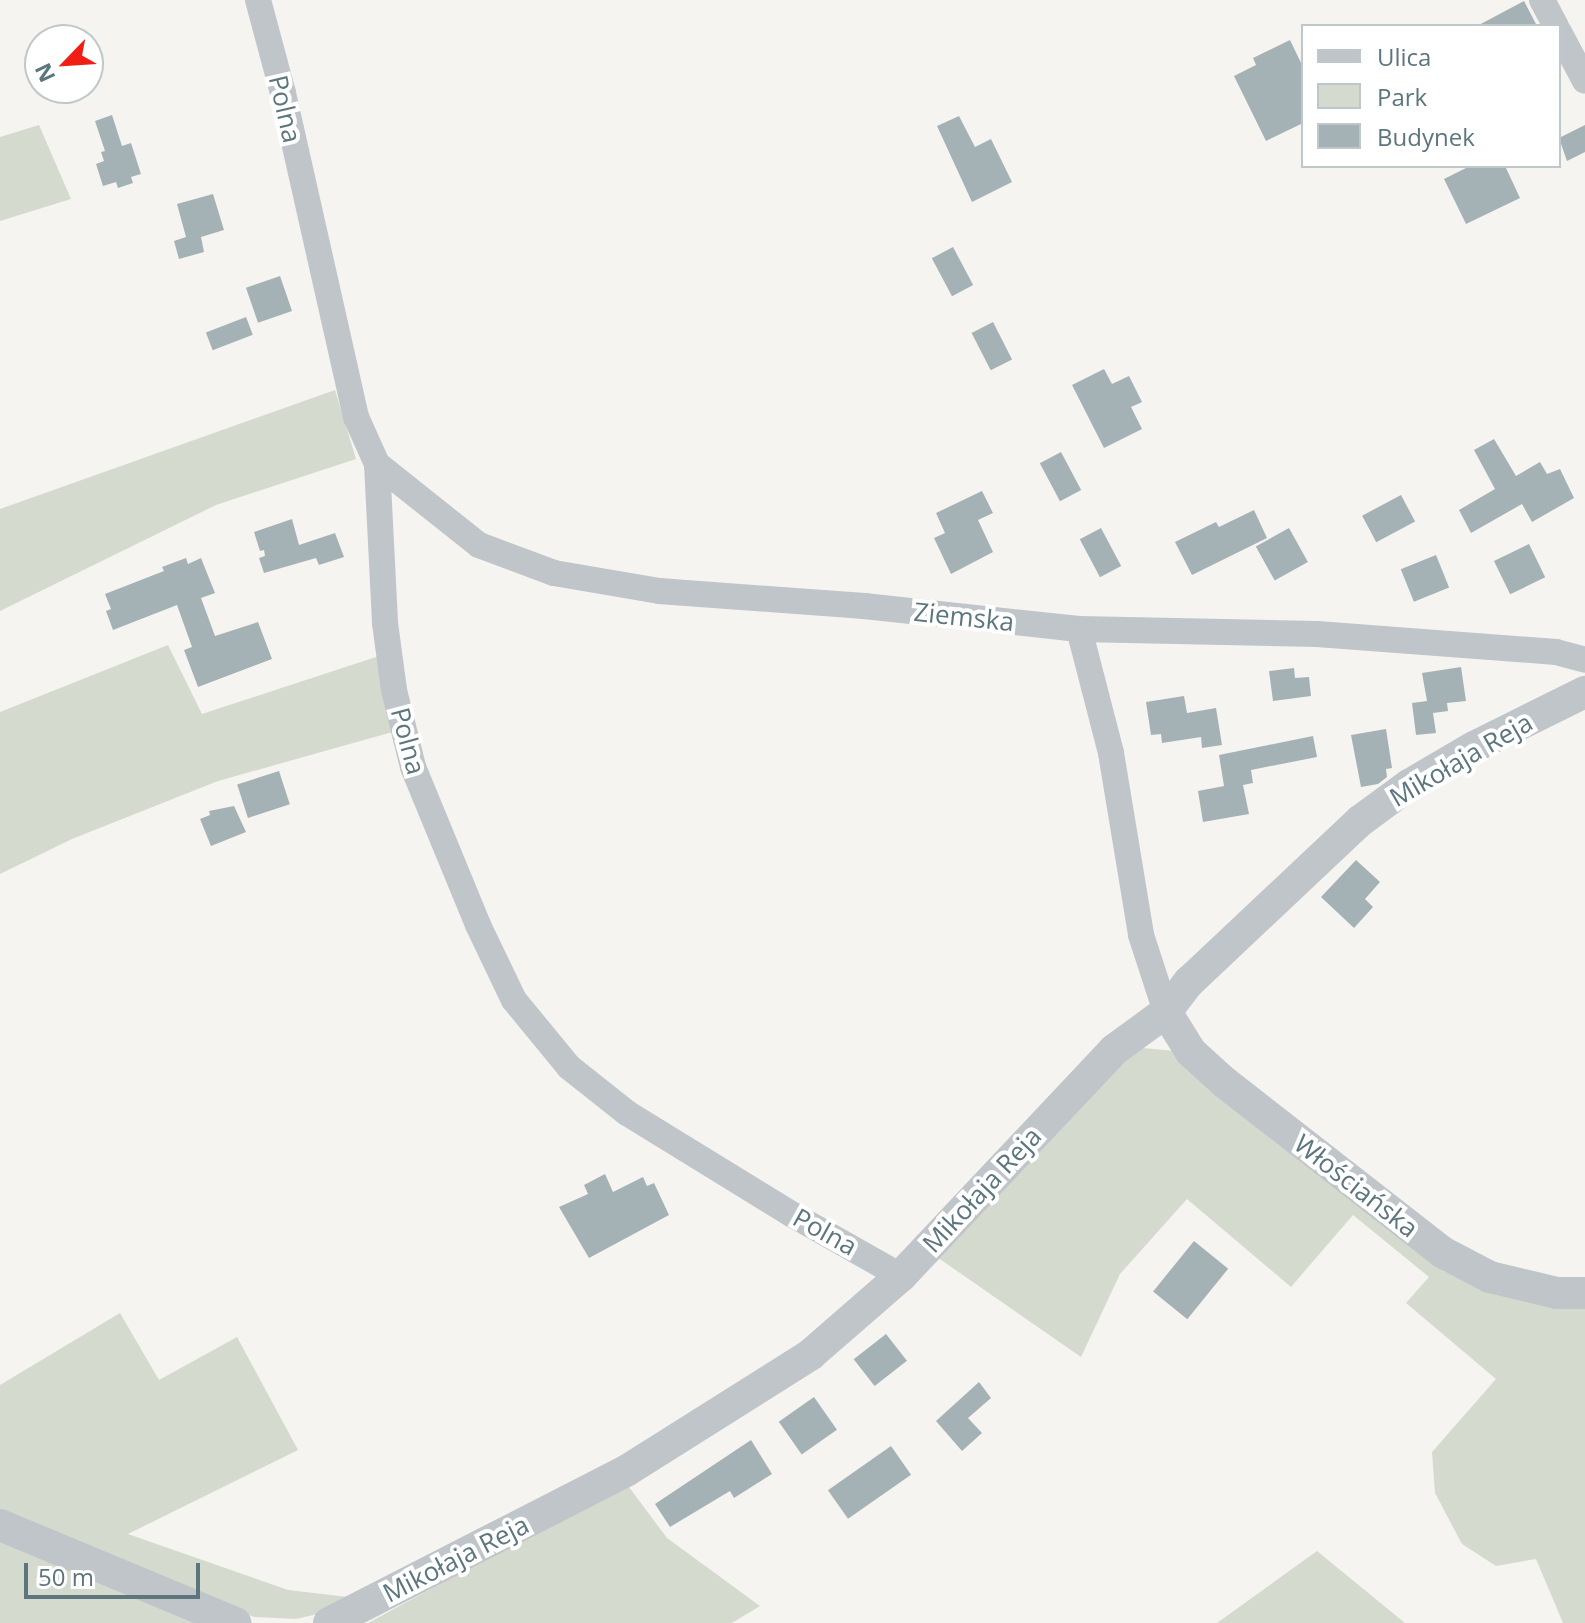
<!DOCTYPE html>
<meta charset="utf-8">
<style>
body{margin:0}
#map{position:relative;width:1585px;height:1623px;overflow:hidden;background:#f5f4f0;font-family:"Open Sans",sans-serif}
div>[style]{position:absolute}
.green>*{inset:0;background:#d5dacf}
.building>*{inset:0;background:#a5b2b5;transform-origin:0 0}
.minor>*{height:26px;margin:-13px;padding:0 13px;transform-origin:13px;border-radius:13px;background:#bfc5c8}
.tertiary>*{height:32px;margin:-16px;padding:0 16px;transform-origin:16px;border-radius:16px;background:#bfc5c8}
span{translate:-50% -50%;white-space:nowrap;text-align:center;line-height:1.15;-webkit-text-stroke:8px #fff;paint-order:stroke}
.street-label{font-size:26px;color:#5d767e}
.legend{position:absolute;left:1301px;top:24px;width:260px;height:144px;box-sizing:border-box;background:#fff;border:2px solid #bec8cb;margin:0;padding:10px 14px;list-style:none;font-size:24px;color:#5d767e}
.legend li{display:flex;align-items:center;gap:16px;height:40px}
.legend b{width:40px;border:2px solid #bec8cb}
.north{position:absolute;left:24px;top:24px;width:80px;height:80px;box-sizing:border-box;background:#fff;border:2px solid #bec8cb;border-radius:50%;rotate:245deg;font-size:22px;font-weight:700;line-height:32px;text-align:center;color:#5d767e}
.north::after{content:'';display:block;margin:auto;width:28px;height:36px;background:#f01e15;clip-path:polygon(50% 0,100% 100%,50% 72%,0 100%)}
.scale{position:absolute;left:24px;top:1563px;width:176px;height:36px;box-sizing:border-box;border:4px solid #5d767e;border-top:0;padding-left:10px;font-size:24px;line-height:28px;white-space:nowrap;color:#5d767e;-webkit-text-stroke:6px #fff;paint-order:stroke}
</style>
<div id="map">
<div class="green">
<i style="clip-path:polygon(39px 125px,71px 199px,0 221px,0 137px)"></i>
<i style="clip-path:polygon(335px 390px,356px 459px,216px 505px,0 611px,0 509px)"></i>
<i style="clip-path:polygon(168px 645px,202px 714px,379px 656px,396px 731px,218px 781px,72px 839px,0 874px,0 712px)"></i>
<i style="clip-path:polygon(1143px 1048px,1175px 1051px,1451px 1266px,1443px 1271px,1538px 1303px,1585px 1303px,1585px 1623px,1563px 1623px,1536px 1559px,1496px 1566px,1462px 1544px,1435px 1493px,1432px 1452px,1496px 1379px,1406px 1303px,1429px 1277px,1353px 1215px,1291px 1287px,1187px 1199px,1120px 1274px,1081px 1357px,934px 1255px,1107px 1075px)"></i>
<i style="clip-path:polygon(120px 1313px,159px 1380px,237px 1337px,298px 1450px,128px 1534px,288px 1590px,357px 1598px,326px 1612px,296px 1619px,254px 1617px,0 1515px,0 1385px)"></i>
<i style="clip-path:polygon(626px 1483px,667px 1538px,760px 1606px,732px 1623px,368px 1623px)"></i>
<i style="clip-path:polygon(0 1537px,204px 1623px,0 1623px)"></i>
<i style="clip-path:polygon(1317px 1551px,1405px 1623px,1217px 1623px)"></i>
</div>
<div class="building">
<i style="clip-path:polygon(1524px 1px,1537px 26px,1477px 26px)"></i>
<i style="clip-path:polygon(1290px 40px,1303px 67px,1303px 123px,1266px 141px,1234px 76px,1256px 65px,1253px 58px)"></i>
<i style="clip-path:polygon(112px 115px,122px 146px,131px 143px,141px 174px,131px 177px,133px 183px,118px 188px,116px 182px,103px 186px,96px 164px,104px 161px,101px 152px,105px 151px,95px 121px)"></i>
<i style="clip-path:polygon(959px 116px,975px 147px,991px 139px,1012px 182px,972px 202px,937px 126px)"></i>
<i style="clip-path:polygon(1585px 125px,1585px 152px,1567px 161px,1559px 138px)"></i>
<i style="clip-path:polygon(1470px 166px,1505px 166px,1520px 198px,1466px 224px,1444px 179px)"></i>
<i style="clip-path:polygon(213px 194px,224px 230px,201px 237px,204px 252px,179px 259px,174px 241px,186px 237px,177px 204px)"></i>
<i style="left:953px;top:247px;width:43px;height:24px;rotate:62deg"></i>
<i style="left:280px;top:276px;width:37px;height:36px;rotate:71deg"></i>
<i style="left:246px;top:317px;width:19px;height:43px;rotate:69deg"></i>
<i style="left:993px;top:322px;width:42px;height:24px;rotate:63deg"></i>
<i style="clip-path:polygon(1104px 369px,1112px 384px,1129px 376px,1142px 402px,1131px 407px,1142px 429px,1104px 448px,1072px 385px)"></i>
<i style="clip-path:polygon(1494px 439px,1516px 476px,1540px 462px,1547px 474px,1560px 469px,1574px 498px,1532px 522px,1522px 504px,1471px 533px,1459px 510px,1495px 489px,1474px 450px)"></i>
<i style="left:1061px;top:452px;width:43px;height:24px;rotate:62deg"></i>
<i style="clip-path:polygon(982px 491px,993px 513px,978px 520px,993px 552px,951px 574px,934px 538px,945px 533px,936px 513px)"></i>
<i style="left:1401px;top:495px;width:30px;height:44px;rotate:62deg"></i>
<i style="clip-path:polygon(1254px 510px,1267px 538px,1192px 575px,1175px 542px,1216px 522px,1219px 527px)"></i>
<i style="clip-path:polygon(292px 519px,299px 545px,335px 533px,344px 557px,319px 565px,316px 558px,264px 573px,259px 558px,265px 556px,264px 550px,260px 551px,254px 532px)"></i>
<i style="left:1101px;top:528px;width:43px;height:24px;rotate:62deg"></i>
<i style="left:1289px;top:528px;width:39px;height:38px;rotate:61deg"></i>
<i style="left:1529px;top:544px;width:37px;height:39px;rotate:64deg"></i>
<i style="left:1436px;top:555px;width:35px;height:38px;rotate:68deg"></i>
<i style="clip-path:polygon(186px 558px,188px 564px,201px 558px,215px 593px,201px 598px,215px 636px,258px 622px,272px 659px,198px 687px,184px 650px,192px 647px,177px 605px,113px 630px,106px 611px,111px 609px,105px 594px,164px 571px,162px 567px)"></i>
<i style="clip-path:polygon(1461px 667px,1466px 701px,1447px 703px,1448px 711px,1433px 713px,1436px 733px,1416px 735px,1412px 703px,1427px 701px,1422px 673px)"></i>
<i style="clip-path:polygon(1294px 668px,1295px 678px,1309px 677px,1311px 696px,1273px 701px,1269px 671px)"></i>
<i style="clip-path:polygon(1184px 696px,1187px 713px,1216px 708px,1222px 745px,1202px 748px,1201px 737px,1162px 743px,1161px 734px,1151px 735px,1146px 702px)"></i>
<i style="clip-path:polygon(1386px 729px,1392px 768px,1386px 769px,1387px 777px,1378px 784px,1361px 787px,1351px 735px)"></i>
<i style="clip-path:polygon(1313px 736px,1317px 757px,1251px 770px,1253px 783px,1243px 785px,1249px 814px,1203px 822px,1198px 791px,1224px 786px,1219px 755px)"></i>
<i style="left:279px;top:771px;width:35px;height:44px;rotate:72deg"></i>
<i style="clip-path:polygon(234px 806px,246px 832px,211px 846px,200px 819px,210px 815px,209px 811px)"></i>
<i style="clip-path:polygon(1356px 860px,1380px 882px,1365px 899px,1373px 907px,1354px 928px,1321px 897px)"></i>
<i style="clip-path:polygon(605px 1174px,613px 1192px,643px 1177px,647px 1186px,654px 1183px,669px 1215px,589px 1258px,559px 1207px,588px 1194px,584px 1185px)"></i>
<i style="left:1194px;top:1241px;width:44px;height:65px;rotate:39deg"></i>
<i style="left:886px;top:1334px;width:34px;height:41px;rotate:52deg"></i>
<i style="clip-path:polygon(979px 1382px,991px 1398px,968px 1418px,982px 1433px,962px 1451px,936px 1421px)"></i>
<i style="left:814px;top:1397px;width:40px;height:43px;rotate:55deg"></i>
<i style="clip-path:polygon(751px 1440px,772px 1474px,734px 1498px,730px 1491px,670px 1527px,655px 1504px)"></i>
<i style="left:891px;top:1446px;width:35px;height:77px;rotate:55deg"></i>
</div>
<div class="minor">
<i style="left:258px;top:0;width:96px;rotate:75deg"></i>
<i style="left:283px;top:93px;width:332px;rotate:77.3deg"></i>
<i style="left:356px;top:417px;width:51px;rotate:65.9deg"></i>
<i style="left:377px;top:464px;width:159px;rotate:87.1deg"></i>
<i style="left:385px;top:623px;width:68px;rotate:82.3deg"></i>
<i style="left:394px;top:690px;width:79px;rotate:76.1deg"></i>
<i style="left:413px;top:767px;width:171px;rotate:67.6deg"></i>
<i style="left:478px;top:925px;width:83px;rotate:64.4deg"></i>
<i style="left:514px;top:1000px;width:87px;rotate:50.6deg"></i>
<i style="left:569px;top:1067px;width:74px;rotate:38.4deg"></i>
<i style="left:627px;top:1113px;width:195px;rotate:31.6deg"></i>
<i style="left:793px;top:1215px;width:124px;rotate:29.5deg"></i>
<i style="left:1542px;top:0;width:30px;rotate:62deg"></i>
<i style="left:1559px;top:32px;width:55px;rotate:62deg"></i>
<i style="left:377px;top:464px;width:130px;rotate:38.5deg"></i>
<i style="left:479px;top:545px;width:80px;rotate:20.5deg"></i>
<i style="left:554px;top:573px;width:107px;rotate:9.7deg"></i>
<i style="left:659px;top:591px;width:206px;rotate:4.2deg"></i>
<i style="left:864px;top:606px;width:216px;rotate:6.1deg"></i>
<i style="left:1079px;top:629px;width:238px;rotate:1.2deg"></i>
<i style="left:1317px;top:634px;width:240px;rotate:4.3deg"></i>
<i style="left:1556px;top:652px;width:30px;rotate:15deg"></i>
<i style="left:1079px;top:629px;width:128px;rotate:75.5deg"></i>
<i style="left:1111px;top:753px;width:184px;rotate:80.6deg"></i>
<i style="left:1141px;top:935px;width:81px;rotate:72deg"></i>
</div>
<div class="tertiary">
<i style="left:1166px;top:1012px;width:47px;rotate:58deg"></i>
<i style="left:1191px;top:1052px;width:45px;rotate:42.3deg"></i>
<i style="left:1224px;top:1082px;width:276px;rotate:37.9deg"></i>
<i style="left:1442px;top:1252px;width:54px;rotate:27.5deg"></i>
<i style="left:1490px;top:1277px;width:69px;rotate:13.4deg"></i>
<i style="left:1557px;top:1293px;width:28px"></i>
<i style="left:0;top:1525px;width:255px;rotate:22.6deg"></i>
<i style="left:329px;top:1623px;width:334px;rotate:-27.1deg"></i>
<i style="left:626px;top:1471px;width:218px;rotate:-32.2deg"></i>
<i style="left:810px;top:1355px;width:121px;rotate:-41deg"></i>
<i style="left:901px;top:1276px;width:311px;rotate:-46.7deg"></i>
<i style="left:1114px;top:1050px;width:64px;rotate:-36.2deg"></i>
<i style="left:1166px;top:1012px;width:38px;rotate:-53deg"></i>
<i style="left:1189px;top:982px;width:235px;rotate:-43.3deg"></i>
<i style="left:1360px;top:821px;width:61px;rotate:-36.3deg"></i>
<i style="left:1409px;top:785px;width:75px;rotate:-30.3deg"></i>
<i style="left:1474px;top:747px;width:124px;rotate:-26.4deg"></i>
</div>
<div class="street-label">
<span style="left:285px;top:109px;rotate:77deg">Polna</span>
<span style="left:964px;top:617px;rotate:6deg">Ziemska</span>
<span style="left:408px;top:741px;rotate:75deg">Polna</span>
<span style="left:1461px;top:760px;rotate:-30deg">Mikołaja Reja</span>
<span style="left:1356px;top:1186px;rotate:38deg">Włościańska</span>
<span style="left:982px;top:1190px;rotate:-47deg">Mikołaja Reja</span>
<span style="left:825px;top:1232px;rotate:29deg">Polna</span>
<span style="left:456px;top:1559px;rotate:-27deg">Mikołaja Reja</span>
</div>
<ul class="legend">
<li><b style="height:10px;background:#bfc5c8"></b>Ulica</li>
<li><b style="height:22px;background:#d5dacf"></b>Park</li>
<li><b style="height:22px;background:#a5b2b5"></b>Budynek</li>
</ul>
<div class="north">N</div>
<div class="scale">50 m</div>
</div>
